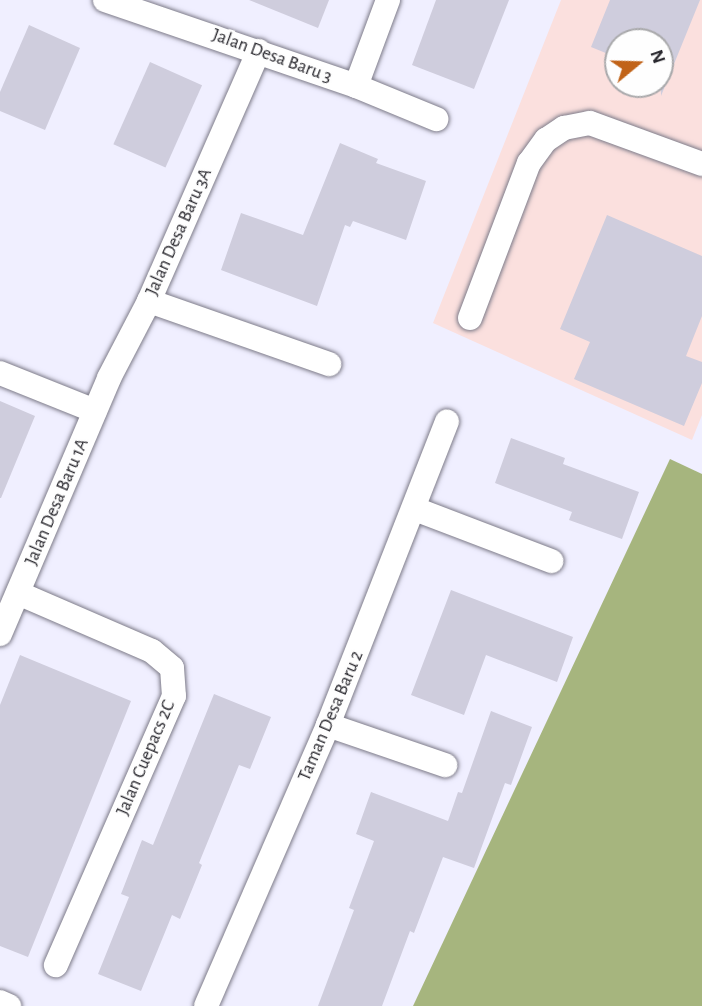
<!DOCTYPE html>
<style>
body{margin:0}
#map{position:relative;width:702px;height:1006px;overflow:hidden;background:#f0efff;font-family:"Alegreya Sans",sans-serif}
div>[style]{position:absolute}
.industrial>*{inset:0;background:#fbe0de}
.forest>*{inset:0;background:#a6b57e}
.building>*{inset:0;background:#cfcddd;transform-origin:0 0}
.roads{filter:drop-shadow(0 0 2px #7d7b89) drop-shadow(0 0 2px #7d7b89)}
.minor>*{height:24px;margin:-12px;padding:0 12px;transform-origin:12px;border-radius:12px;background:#fff}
span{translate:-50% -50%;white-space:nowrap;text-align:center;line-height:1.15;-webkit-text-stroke:5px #fefefe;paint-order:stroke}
.street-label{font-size:19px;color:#2a292f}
.north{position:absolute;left:604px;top:28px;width:70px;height:70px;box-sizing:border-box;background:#fefefe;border:2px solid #a9a9ab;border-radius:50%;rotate:71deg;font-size:19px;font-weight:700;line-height:28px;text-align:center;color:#2a292f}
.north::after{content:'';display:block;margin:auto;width:24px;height:32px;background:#c16318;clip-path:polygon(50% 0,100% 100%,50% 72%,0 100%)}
</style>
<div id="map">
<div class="industrial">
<i style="clip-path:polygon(evenodd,561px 0,702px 0,702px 415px,692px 440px,433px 323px,561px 0,618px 42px,660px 42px,660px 84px,618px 84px,618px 42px)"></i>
</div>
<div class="forest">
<i style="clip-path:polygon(670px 459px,702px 474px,702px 1006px,413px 1006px)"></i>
</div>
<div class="building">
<i style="clip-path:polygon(249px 0,329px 0,318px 28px)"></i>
<i style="clip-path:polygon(436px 0,509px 0,474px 89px,412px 65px)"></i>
<i style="clip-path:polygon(610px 0,700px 0,661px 96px,660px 42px,618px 42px,618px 58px,591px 47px)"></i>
<i style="clip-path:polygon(29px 25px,80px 48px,45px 130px,0 111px,0 92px)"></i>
<i style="left:150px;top:62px;width:57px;height:90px;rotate:24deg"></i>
<i style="clip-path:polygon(340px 143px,378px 159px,376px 163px,426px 181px,406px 240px,353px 221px,350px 227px,345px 225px,317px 306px,221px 270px,241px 213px,303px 235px)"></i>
<i style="clip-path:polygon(607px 215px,702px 256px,702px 316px,686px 356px,702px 362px,702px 383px,684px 426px,574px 379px,590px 342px,560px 329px)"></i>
<i style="clip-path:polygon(0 401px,35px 416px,1px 498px,0 498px)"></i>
<i style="clip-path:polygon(511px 438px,565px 458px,563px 464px,639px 492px,622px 539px,569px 520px,572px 512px,495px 483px)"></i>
<i style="clip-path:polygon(451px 590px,573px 637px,557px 682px,486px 655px,464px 715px,411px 695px)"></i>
<i style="clip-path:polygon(20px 655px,131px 701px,28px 957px,0 946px,0 705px)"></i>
<i style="clip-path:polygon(214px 694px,271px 717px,250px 769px,239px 765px,199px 863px,202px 865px,180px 919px,172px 915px,141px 991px,98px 974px,129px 897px,121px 894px,142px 840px,153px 845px)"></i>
<i style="clip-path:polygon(491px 711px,532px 727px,511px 785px,505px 783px,474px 868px,443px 857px,414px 933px,410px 931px,382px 1006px,318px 1006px,354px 910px,349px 908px,374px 841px,356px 834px,371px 792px,448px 821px,458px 792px,462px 793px)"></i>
</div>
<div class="roads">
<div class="minor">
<i style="left:105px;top:0;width:265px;rotate:18.9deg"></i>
<i style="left:356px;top:86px;width:87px;rotate:22.4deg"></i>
<i style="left:356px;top:86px;width:92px;rotate:-69.6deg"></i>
<i style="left:149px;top:301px;width:191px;rotate:19.3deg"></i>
<i style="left:470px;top:318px;width:166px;rotate:-69.2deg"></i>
<i style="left:529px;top:163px;width:29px;rotate:-54deg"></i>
<i style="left:546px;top:140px;width:22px;rotate:-34deg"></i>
<i style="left:564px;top:128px;width:26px;rotate:-11deg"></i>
<i style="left:590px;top:123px;width:119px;rotate:20.1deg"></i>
<i style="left:0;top:373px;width:102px;rotate:21.8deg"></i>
<i style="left:415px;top:509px;width:146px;rotate:20.9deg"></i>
<i style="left:18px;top:593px;width:146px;rotate:23.4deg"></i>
<i style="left:152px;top:651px;width:26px;rotate:40deg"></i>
<i style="left:172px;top:668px;width:28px;rotate:86deg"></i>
<i style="left:174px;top:696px;width:294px;rotate:113.7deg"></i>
<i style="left:0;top:634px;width:278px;rotate:-66.9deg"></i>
<i style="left:109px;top:378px;width:87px;rotate:-62.5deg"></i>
<i style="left:149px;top:301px;width:273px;rotate:-66.3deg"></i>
<i style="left:328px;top:725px;width:124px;rotate:18.9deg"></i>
<i style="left:0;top:1002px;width:10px;rotate:24deg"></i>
<i style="left:206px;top:1006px;width:306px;rotate:-66.5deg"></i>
<i style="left:328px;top:725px;width:326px;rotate:-68.6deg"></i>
</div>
</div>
<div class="street-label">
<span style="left:272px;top:56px;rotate:20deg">Jalan Desa Baru 3</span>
<span style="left:179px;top:232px;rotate:-66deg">Jalan Desa Baru 3A</span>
<span style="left:57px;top:502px;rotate:-67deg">Jalan Desa Baru 1A</span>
<span style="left:331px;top:716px;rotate:-67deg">Taman Desa Baru 2</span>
<span style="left:146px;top:758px;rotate:-67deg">Jalan Cuepacs 2C</span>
</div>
<div class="north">N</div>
</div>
